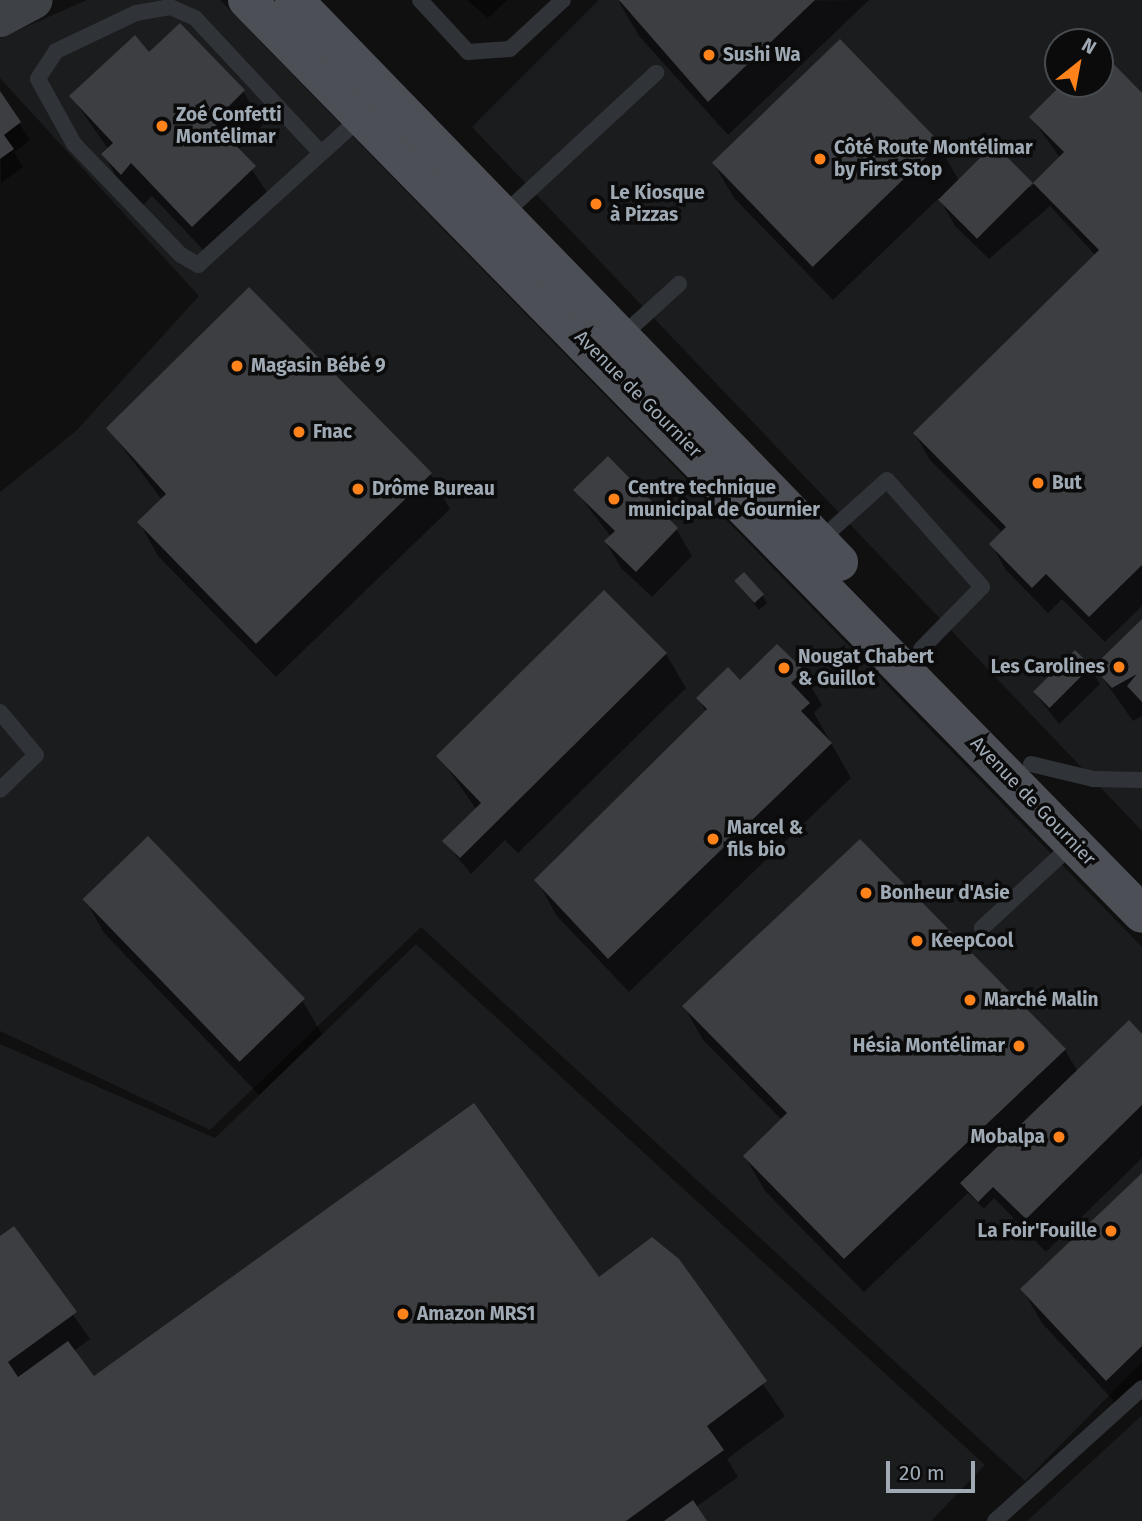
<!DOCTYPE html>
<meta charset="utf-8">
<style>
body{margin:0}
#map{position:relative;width:1142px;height:1521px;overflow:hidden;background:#101011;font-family:"Fira Sans",sans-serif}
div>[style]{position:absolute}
.built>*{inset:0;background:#1b1c1e}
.shadow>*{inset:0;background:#0007}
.building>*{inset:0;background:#3c3e42;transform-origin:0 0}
.lane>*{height:16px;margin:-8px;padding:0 8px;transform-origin:8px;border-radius:8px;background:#303337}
.secondary>*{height:38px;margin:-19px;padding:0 19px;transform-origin:19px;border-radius:19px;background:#3e4247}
.primary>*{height:38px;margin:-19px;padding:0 19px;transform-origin:19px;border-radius:19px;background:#4c5056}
.dots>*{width:19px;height:19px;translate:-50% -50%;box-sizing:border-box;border:4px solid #0b0b0c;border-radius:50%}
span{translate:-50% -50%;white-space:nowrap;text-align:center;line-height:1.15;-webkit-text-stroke:7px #0b0b0c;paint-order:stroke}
.poi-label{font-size:19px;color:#9faab4;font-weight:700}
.left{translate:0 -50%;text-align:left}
.right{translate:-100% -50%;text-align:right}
.street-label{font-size:19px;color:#9faab4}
.north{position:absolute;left:1044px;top:28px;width:70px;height:70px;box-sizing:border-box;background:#0b0b0c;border:2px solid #464b4f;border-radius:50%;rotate:31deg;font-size:19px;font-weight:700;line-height:28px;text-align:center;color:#9faab4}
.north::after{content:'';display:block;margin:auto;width:24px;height:32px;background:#ff831a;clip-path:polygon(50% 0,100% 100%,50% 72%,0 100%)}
.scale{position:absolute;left:886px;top:1461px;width:89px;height:32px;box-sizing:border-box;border:4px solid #9faab4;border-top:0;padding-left:9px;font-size:21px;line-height:24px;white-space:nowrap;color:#9faab4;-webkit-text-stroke:5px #0b0b0c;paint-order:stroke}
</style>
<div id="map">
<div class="built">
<i style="clip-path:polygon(87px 0,220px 0,1142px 947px,1142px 1362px,1025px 1481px,421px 927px,210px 1130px,0 1031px,0 492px,76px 431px,199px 296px,0 78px,0 38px)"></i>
<i style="clip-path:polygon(evenodd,599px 0,1142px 0,1142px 831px,472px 127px,599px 0,1058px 42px,1100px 42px,1100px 84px,1058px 84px,1058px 42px)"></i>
<i style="clip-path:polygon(416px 944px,985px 1465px,931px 1521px,0 1521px,0 1044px,215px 1138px)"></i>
<i style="clip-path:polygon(1142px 1415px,1142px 1521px,1027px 1521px,1138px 1419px)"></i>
</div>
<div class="shadow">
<i style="clip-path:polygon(467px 0,507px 0,488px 18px)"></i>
<i style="clip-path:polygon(869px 0,728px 135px,639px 36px,619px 2px)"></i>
<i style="clip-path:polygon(1100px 52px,1142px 95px,1142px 606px,1105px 642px,1062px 599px,1048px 613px,1006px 570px,991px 544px,1003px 533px,930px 460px,915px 434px,1096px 256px,1050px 206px,989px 259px,955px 226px,939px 198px,833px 300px,734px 198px,714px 164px,939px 145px,959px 181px,1031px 187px,1060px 158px,1031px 117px,1065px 84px,1100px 84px)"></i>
<i style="clip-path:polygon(149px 55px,243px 91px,263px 125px,238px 150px,274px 202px,213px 260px,152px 196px,141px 207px,123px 189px,104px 155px,109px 150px,71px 96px)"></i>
<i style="clip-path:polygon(0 94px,30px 140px,14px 152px,23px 167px,1px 183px)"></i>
<i style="clip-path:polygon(249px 289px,430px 474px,450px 509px,276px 677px,158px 556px,139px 522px,162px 500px,108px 428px)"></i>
<i style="clip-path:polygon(608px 459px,677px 530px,692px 556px,652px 597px,621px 568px,606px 542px,611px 537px,575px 490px)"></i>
<i style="clip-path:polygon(742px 589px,762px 595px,767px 603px,759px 610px)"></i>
<i style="clip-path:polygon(604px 592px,666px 654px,686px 688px,518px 853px,505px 840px,471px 874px,444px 841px,476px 809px,439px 756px)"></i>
<i style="clip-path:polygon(1142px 622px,1142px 716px,1133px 721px,1099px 673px,1102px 661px)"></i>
<i style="clip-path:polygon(1090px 667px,1100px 684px,1059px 724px,1034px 692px)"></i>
<i style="clip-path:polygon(802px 671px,822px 705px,814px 713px,851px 778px,629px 992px,556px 915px,537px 880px,706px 712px,698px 698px)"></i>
<i style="clip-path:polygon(85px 899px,302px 1000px,322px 1034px,259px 1095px,104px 933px)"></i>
<i style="clip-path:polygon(684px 1006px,1065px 1050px,1078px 1072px,1142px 1036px,1142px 1158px,1046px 1252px,994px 1198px,984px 1209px,968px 1193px,864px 1292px,765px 1191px,745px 1157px,782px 1120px,703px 1040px)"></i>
<i style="clip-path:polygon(1142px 1176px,1142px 1399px,1126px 1414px,1042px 1323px,1022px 1289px)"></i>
<i style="clip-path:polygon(13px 1228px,90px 1339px,74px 1351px,94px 1378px,603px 1285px,678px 1261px,785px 1416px,727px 1459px,738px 1477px,696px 1507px,705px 1521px,0 1521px,0 1238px)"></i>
</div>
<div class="building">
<i style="clip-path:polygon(619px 0,815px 0,708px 102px)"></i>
<i style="clip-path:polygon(180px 23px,245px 90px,213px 122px,256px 166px,192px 227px,131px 163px,121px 175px,101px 154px,113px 143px,69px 96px,135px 35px,149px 52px)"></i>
<i style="left:840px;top:39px;width:145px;height:178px;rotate:46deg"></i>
<i style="clip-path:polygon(1100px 50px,1142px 93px,1142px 565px,1089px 617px,1046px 574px,1032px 588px,989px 544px,1006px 527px,913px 433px,1099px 250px,1033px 183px,1064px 152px,1029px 117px,1062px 84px,1100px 84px)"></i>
<i style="clip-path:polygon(0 91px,21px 122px,4px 135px,14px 149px,0 159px)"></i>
<i style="left:994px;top:144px;width:55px;height:79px;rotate:45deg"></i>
<i style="clip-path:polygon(249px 287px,432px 473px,256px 644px,137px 522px,166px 494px,106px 428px)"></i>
<i style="clip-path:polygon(608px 456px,678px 528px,636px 572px,604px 541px,615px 531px,573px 490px)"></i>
<i style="left:744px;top:572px;width:30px;height:13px;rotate:48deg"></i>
<i style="clip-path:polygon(604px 590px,667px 653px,460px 858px,442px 841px,481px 803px,436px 756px)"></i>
<i style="clip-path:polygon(1142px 619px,1142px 702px,1127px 686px,1137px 674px,1112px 688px,1097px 672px,1105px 665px,1100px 660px)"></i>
<i style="clip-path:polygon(777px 644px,804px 670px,791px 683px,810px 703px,801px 711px,832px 743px,608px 959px,534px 880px,707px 709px,696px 698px,728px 667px,740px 680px)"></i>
<i style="left:1075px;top:650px;width:23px;height:59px;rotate:45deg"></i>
<i style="left:148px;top:836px;width:226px;height:91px;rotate:46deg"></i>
<i style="clip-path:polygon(860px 839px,1066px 1049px,844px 1259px,743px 1156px,787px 1113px,682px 1006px)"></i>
<i style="clip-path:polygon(1129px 1020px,1142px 1034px,1142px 1105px,1026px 1219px,993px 1187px,978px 1202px,960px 1183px)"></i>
<i style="clip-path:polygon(474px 1103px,599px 1277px,652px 1237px,679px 1259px,767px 1381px,707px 1426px,724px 1450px,626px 1521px,0 1521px,0 1236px,14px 1226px,77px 1312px,8px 1362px,18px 1377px,68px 1341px,94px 1376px)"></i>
<i style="clip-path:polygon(1142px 1173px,1142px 1346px,1106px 1381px,1020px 1289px)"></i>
<i style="clip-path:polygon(693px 1500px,707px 1521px,664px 1521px)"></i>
</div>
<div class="lane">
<i style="left:420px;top:0;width:71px;rotate:47.3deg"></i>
<i style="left:468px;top:52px;width:42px;rotate:-4.1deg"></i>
<i style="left:510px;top:49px;width:72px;rotate:-42.8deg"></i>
<i style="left:320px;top:152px;width:183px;rotate:-133deg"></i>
<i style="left:195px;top:18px;width:27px;rotate:-156deg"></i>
<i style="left:170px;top:7px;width:35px;rotate:170deg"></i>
<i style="left:136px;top:13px;width:89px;rotate:154.6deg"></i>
<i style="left:56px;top:51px;width:33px;rotate:123deg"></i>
<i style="left:38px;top:79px;width:74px;rotate:61deg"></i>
<i style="left:74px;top:144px;width:154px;rotate:46.1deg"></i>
<i style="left:181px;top:255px;width:20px;rotate:30deg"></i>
<i style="left:198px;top:265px;width:220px;rotate:-42.2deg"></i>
<i style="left:506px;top:212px;width:205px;rotate:-42.8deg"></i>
<i style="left:623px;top:335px;width:76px;rotate:-42.3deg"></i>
<i style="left:819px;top:541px;width:91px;rotate:-41.9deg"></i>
<i style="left:887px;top:480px;width:143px;rotate:48.4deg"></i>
<i style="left:982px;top:587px;width:87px;rotate:134.5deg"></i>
<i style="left:0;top:712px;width:56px;rotate:50.1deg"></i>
<i style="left:36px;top:755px;width:50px;rotate:135.8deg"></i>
<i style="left:1031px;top:764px;width:64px;rotate:13.6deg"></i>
<i style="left:1093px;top:779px;width:49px;rotate:1.2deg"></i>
<i style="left:982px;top:928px;width:125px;rotate:-42.7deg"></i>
<i style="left:995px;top:1521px;width:198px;rotate:-42.1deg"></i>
</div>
<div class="secondary">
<i style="left:0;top:18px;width:38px;rotate:-28deg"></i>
</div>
<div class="primary">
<i style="left:247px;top:0;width:1279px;rotate:45.6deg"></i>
<i style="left:294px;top:0;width:783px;rotate:45.88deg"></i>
</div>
<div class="dots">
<i style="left:709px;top:55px;background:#ff831a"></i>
<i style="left:162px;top:126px;background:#ff831a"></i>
<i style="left:820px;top:159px;background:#ff831a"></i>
<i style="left:596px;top:204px;background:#ff831a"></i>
<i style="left:237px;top:366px;background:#ff831a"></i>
<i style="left:299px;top:432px;background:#ff831a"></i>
<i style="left:1038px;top:483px;background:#ff831a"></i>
<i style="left:358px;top:489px;background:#ff831a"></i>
<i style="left:614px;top:499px;background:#ff831a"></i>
<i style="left:1119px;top:667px;background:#ff831a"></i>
<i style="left:784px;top:668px;background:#ff831a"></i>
<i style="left:713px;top:839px;background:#ff831a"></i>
<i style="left:866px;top:893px;background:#ff831a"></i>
<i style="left:917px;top:941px;background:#ff831a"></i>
<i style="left:970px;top:1000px;background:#ff831a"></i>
<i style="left:1019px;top:1046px;background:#ff831a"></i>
<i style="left:1059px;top:1137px;background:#ff831a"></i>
<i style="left:1111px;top:1231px;background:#ff831a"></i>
<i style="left:403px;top:1314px;background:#ff831a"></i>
</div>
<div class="poi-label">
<span class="left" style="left:723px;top:55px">Sushi Wa</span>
<span class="left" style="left:176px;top:126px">Zoé Confetti<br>Montélimar</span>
<span class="left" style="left:834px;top:159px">Côté Route Montélimar<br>by First Stop</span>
<span class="left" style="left:610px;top:204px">Le Kiosque<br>à Pizzas</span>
<span class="left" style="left:251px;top:366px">Magasin Bébé 9</span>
<span class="left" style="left:313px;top:432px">Fnac</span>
<span class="left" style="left:1052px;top:483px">But</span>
<span class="left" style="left:628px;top:499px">Centre technique<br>municipal de Gournier</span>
<span class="left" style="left:372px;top:489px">Drôme Bureau</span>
<span class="left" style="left:798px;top:668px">Nougat Chabert<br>&amp; Guillot</span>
<span class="right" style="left:1105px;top:667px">Les Carolines</span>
<span class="left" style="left:727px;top:839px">Marcel &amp;<br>fils bio</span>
<span class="left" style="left:880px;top:893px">Bonheur d'Asie</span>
<span class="left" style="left:931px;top:941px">KeepCool</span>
<span class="left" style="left:984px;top:1000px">Marché Malin</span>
<span class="right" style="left:1005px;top:1046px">Hésia Montélimar</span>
<span class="right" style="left:1045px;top:1137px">Mobalpa</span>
<span class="right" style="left:1097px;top:1231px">La Foir'Fouille</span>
<span class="left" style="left:417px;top:1314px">Amazon MRS1</span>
</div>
<div class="street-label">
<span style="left:638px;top:394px;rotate:45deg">Avenue de Gournier</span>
<span style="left:1033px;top:801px;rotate:46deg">Avenue de Gournier</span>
</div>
<div class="north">N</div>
<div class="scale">20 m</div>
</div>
